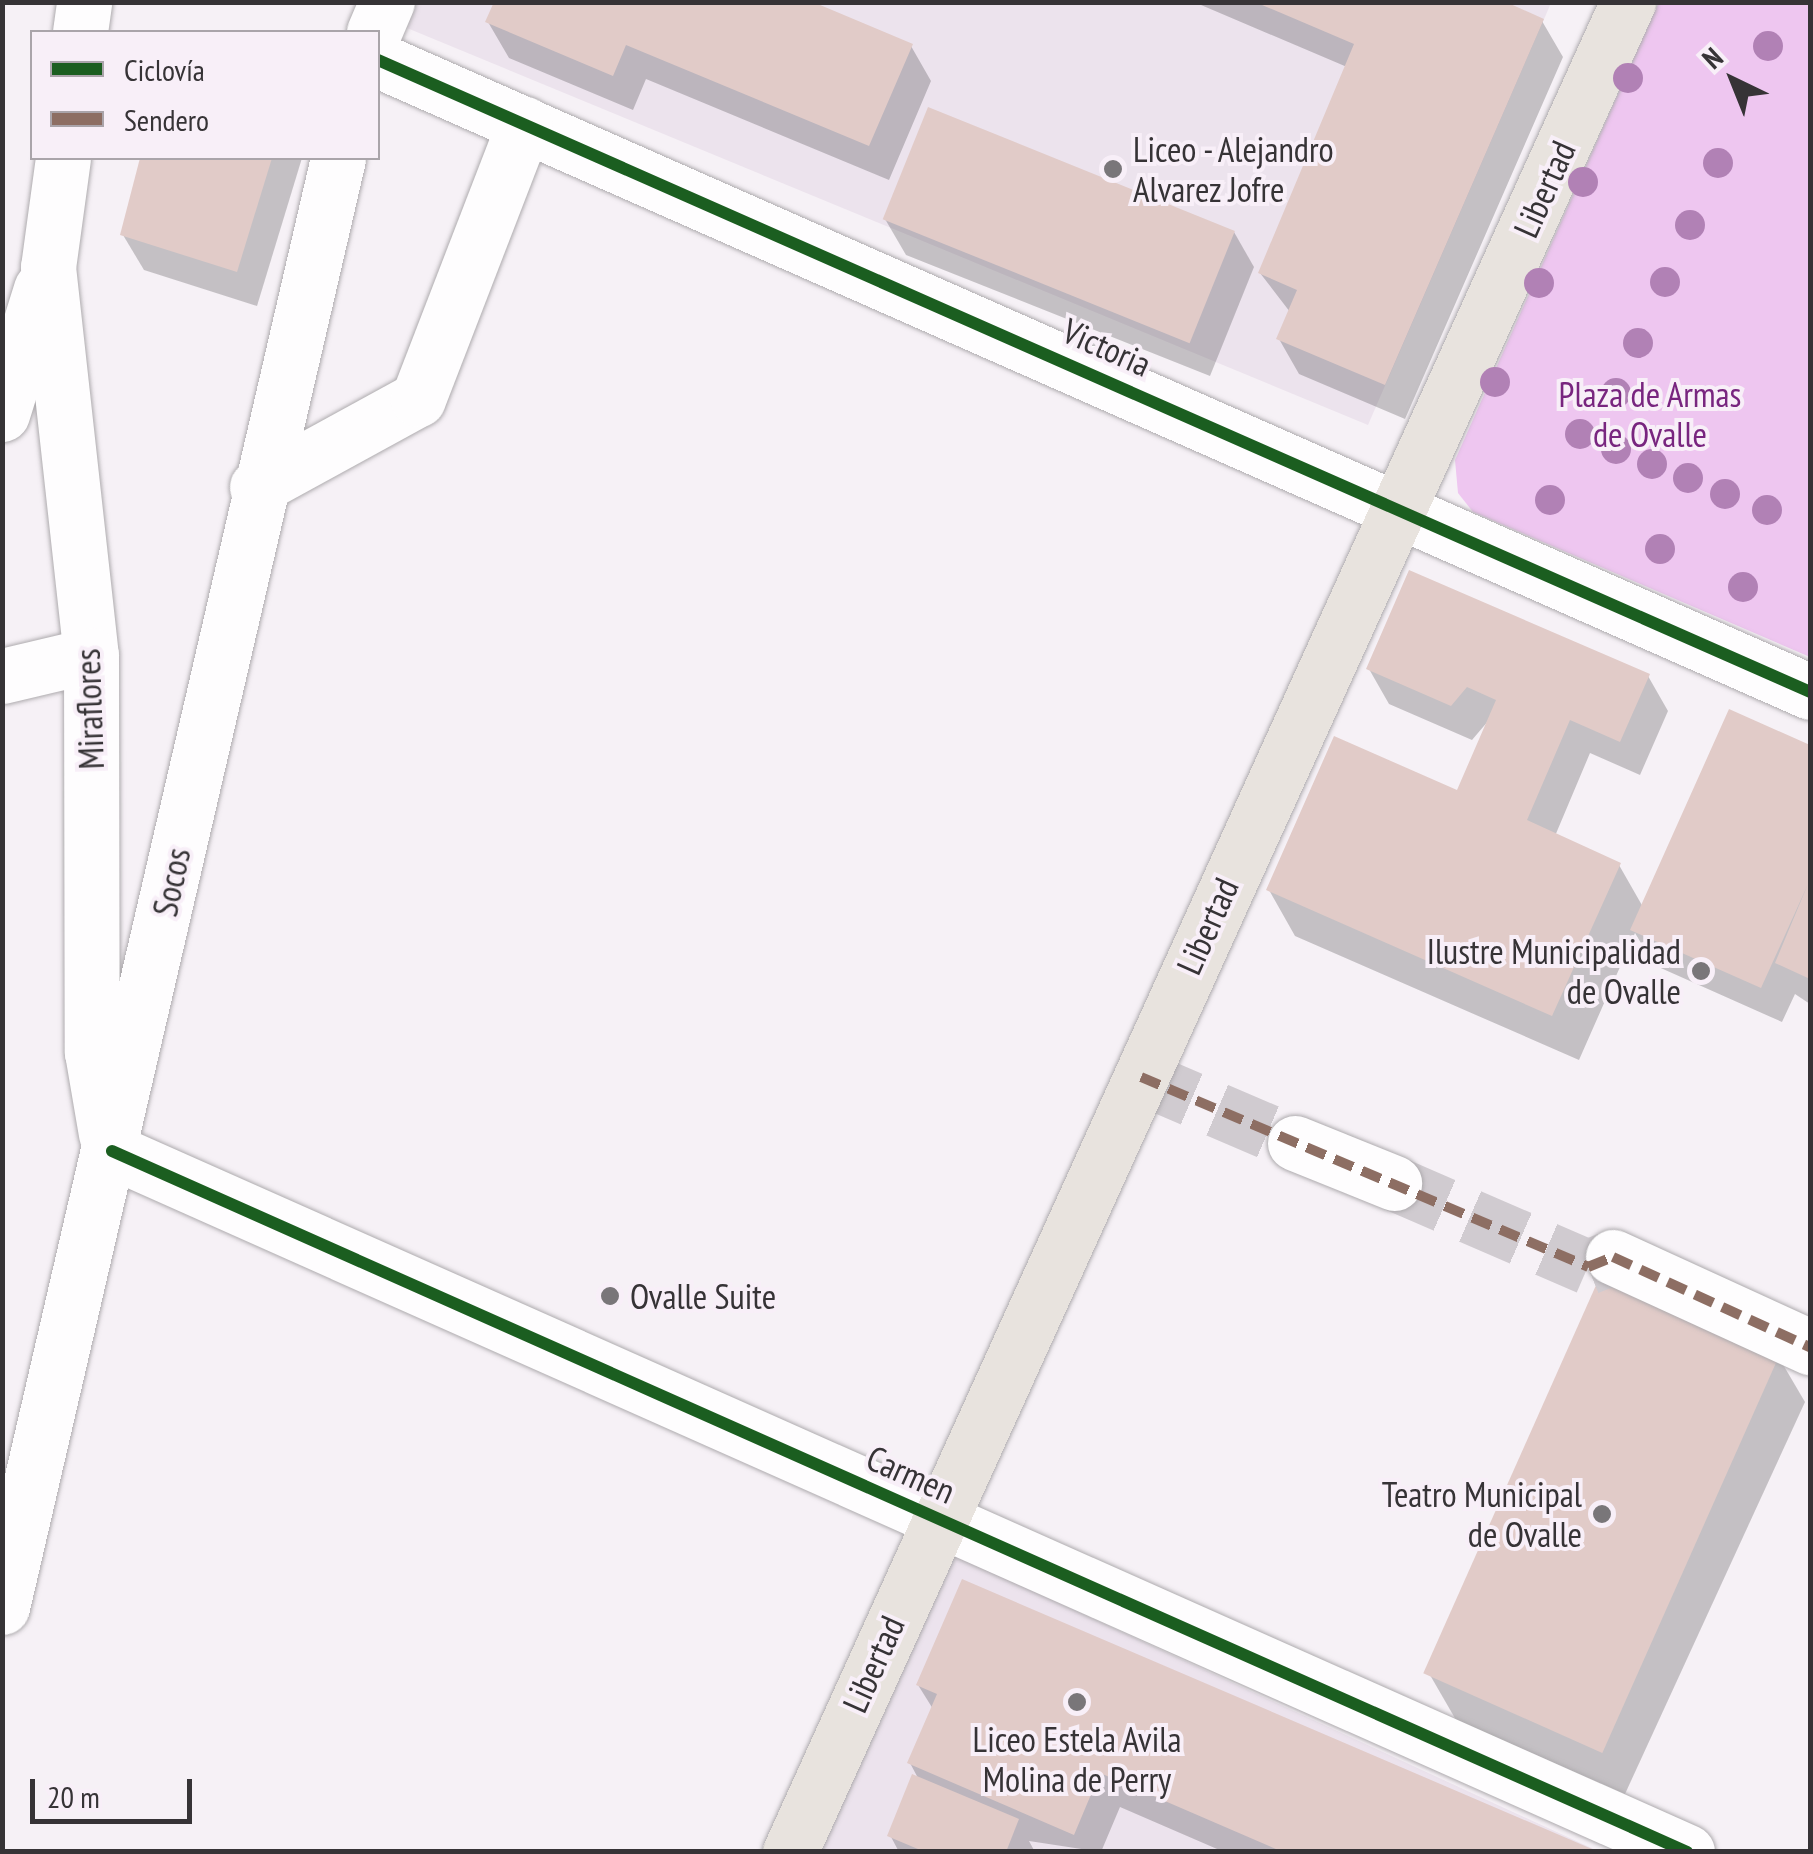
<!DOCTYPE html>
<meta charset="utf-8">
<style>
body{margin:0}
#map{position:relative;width:1813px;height:1854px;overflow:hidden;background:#f6f1f6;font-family:"PT Sans Narrow",sans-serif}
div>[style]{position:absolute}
.built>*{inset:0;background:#ece3ed}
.green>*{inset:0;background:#eec6f0}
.shadow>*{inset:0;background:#0003}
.building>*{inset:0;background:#e1cbc8;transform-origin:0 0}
.minor-tunnel>*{height:55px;margin-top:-27.5px;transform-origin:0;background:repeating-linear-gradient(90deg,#d0cbd0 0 55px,transparent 0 83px)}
.roads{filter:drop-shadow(0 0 2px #aeabae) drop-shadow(0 0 2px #aeabae)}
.minor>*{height:55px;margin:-27.5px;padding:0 27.5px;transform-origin:27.5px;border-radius:27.5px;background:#fefdfe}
.major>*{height:55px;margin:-27.5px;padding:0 27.5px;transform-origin:27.5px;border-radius:27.5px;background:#e8e3de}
.quiet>*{height:10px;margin-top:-5px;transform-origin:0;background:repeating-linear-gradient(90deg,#8d6e63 0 20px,transparent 0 30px)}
.cycleway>*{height:12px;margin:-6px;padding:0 6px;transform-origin:6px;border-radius:6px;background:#1b5e20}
.trees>*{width:30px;height:30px;margin:-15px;border-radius:50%;background:#b181b5}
.dots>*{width:28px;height:28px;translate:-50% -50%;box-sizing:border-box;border:5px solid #f8eff8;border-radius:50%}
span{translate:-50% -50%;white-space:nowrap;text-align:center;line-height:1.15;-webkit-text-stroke:8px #f8eff8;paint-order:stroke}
.poi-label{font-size:35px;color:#363336}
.left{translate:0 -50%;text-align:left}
.right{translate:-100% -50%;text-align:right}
.street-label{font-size:35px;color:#363336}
.park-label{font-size:35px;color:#78257f}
.frame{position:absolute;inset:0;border:5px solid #363336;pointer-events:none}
.legend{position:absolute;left:30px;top:30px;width:350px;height:130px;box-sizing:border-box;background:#f8eff8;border:2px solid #aaa4aa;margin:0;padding:12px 18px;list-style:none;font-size:30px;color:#363336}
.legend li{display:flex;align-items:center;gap:20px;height:50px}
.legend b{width:50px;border:2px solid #aaa4aa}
.north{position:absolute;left:1683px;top:30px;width:100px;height:100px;-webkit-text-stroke:8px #f8eff8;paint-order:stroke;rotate:317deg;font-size:28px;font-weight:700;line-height:40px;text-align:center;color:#363336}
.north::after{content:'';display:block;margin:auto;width:35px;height:45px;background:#363336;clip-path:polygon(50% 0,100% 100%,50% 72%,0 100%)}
.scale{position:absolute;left:30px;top:1779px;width:162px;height:45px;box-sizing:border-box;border:5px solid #363336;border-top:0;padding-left:12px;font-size:30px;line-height:35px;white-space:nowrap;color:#363336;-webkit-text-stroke:8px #f8eff8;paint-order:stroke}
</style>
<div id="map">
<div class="built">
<i style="clip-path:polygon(417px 2px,1551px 3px,1368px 425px,407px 28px)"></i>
<i style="clip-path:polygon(948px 1552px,1598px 1851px,814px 1852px)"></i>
</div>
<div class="green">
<i style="clip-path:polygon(1659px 2px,1810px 3px,1810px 657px,1473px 512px,1458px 493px,1455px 460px)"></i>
</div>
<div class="shadow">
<i style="clip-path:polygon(1194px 2px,1500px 2px,1542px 21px,1563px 57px,1405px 419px,1299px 374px,1279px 339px,1290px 312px,1260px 273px,1347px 67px)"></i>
<i style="clip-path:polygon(488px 22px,911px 46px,931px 81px,889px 180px,646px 79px,633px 110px,509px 58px)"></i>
<i style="clip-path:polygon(143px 158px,302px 158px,257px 306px,144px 270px,123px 235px)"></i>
<i style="clip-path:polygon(885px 219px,1234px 232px,1254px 267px,1210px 376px,906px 255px)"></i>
<i style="clip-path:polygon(1369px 669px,1648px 676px,1668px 711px,1640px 775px,1590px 753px,1555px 836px,1619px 865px,1643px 907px,1730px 712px,1810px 747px,1810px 1004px,1795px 994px,1782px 1022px,1654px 965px,1635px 933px,1579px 1060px,1295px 936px,1269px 890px,1464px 796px,1489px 720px,1472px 740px,1389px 704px)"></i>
<i style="clip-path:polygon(1778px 1356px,1805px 1402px,1625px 1794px,1456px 1720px,1430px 1675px)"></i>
<i style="clip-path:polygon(918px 1685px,1592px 1852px,1224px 1852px,1120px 1807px,1101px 1852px,1029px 1841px,1035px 1852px,899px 1852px,890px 1835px,919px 1780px,910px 1763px,933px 1709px)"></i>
</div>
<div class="building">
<i style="clip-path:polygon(494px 2px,813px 2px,913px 44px,869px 146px,626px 45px,613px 76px,485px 22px)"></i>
<i style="clip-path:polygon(1255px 2px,1506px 2px,1544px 19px,1385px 385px,1276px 339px,1297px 290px,1258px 273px,1354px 44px)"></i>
<i style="left:928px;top:107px;width:331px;height:121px;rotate:22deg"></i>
<i style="clip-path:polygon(140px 158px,272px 158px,237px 272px,120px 235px)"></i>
<i style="clip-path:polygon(1409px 570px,1650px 674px,1620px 742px,1570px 720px,1527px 820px,1621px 863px,1552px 1016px,1266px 890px,1334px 736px,1457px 790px,1496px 700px,1467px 687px,1451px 706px,1366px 669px)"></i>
<i style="clip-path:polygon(1729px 709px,1810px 745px,1810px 979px,1775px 963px,1808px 884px,1761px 988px,1630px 930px)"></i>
<i style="left:1601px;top:1274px;width:196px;height:437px;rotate:24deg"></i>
<i style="clip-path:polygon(962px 1579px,1599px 1852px,1283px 1852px,1100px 1773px,1074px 1835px,907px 1763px,937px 1694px,916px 1685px)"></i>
<i style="clip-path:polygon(912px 1774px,1019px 1819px,1006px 1852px,925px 1852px,887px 1836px)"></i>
</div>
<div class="minor-tunnel">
<i style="left:1141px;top:1077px;width:168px;rotate:23.2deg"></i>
<i style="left:1394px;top:1183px;width:211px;rotate:23.4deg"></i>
<i style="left:1588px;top:1267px;width:27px;rotate:-22deg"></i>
</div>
<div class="roads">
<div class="minor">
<i style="left:80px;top:32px;width:30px;rotate:-82deg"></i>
<i style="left:374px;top:32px;width:33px;rotate:-67deg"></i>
<i style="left:378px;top:60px;width:1565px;rotate:23.81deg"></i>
<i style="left:63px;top:158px;width:110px;rotate:97.8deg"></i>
<i style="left:48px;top:267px;width:390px;rotate:83.7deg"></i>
<i style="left:91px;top:655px;width:397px;rotate:89.9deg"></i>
<i style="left:92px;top:1052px;width:83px;rotate:80.3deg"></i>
<i style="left:2px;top:414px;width:131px;rotate:-72.7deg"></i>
<i style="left:257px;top:487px;width:183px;rotate:-28.7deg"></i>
<i style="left:418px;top:399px;width:295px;rotate:-68.9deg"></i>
<i style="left:2px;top:676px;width:91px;rotate:-13.3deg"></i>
<i style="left:1295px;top:1143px;width:107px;rotate:22deg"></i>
<i style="left:112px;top:1151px;width:1724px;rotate:23.99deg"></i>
<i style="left:1613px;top:1257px;width:217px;rotate:24.6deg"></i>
<i style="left:2px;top:1607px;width:1487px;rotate:-76.94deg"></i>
</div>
<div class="major">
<i style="left:790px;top:1852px;width:2031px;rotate:-65.63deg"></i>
</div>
</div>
<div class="quiet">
<i style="left:1141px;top:1077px;width:486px;rotate:23deg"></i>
<i style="left:1588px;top:1267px;width:27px;rotate:-22deg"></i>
<i style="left:1613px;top:1257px;width:217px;rotate:24.6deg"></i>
</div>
<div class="cycleway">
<i style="left:378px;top:60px;width:1565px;rotate:23.81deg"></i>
<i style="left:112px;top:1151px;width:1724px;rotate:23.99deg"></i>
</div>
<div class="trees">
<i style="left:1768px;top:46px"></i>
<i style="left:1628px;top:78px"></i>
<i style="left:1718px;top:163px"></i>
<i style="left:1583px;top:182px"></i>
<i style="left:1690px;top:225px"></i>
<i style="left:1665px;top:282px"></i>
<i style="left:1539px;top:283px"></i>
<i style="left:1638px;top:343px"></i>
<i style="left:1495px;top:382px"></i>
<i style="left:1616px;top:393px"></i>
<i style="left:1580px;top:434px"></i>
<i style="left:1616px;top:449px"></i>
<i style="left:1652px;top:464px"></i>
<i style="left:1688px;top:478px"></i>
<i style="left:1725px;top:494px"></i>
<i style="left:1550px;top:500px"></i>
<i style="left:1767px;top:510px"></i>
<i style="left:1660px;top:549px"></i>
<i style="left:1743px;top:587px"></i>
</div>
<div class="dots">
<i style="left:1113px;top:169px;background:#797679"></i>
<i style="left:1701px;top:971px;background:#797679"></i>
<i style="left:610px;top:1296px;background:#797679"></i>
<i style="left:1602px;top:1514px;background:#797679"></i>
<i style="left:1077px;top:1702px;background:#797679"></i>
</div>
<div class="poi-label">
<span class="left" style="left:1133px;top:169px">Liceo - Alejandro<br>Alvarez Jofre</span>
<span class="right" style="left:1681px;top:971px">Ilustre Municipalidad<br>de Ovalle</span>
<span class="left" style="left:630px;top:1296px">Ovalle Suite</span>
<span class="right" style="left:1582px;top:1514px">Teatro Municipal<br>de Ovalle</span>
<span style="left:1077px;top:1759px">Liceo Estela Avila<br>Molina de Perry</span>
</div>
<div class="street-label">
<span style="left:1544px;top:189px;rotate:-66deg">Libertad</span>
<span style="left:1107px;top:347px;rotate:24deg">Victoria</span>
<span style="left:89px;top:709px;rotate:-92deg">Miraflores</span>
<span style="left:171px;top:882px;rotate:-78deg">Socos</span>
<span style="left:1207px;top:926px;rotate:-66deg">Libertad</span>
<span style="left:911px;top:1474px;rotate:24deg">Carmen</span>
<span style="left:873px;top:1664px;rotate:-66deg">Libertad</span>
</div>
<div class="park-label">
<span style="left:1650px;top:414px">Plaza de Armas<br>de Ovalle</span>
</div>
<div class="frame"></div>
<ul class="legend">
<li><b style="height:12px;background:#1b5e20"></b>Ciclovía</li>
<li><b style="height:12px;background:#8d6e63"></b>Sendero</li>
</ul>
<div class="north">N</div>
<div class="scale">20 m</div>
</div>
